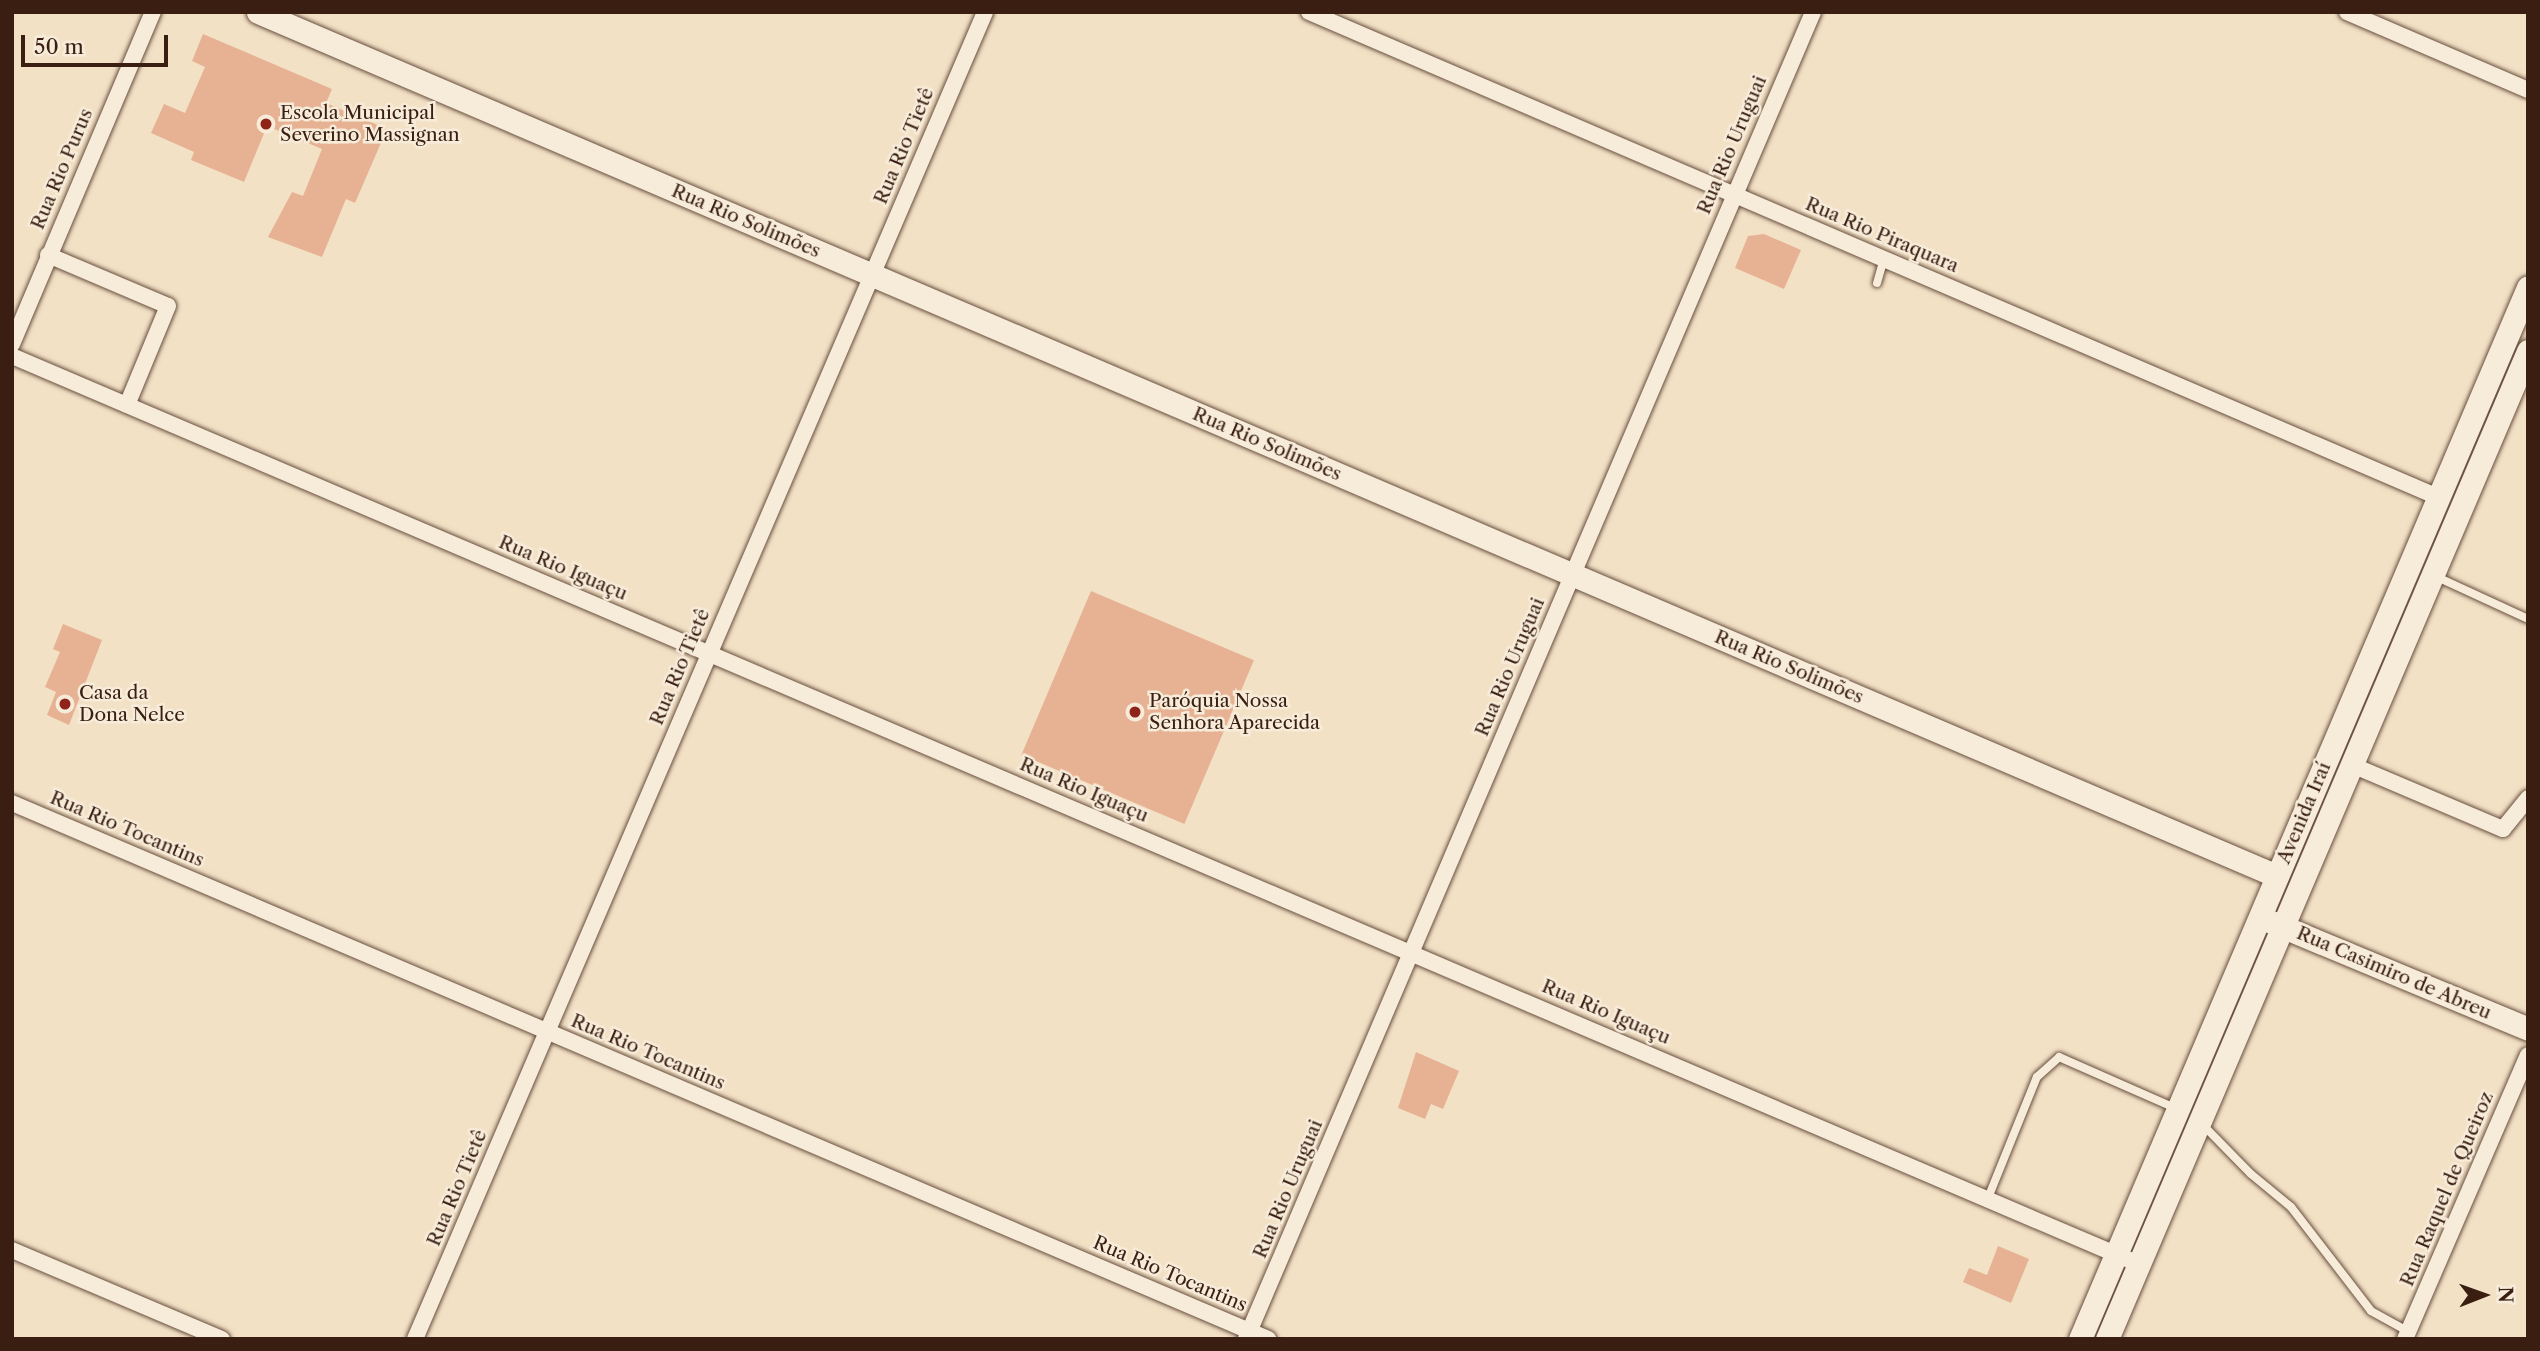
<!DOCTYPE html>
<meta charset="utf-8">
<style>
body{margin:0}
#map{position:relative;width:2540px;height:1351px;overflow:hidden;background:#f3e1c6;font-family:"Libre Caslon Text",serif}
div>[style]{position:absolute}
.building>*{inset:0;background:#e6b293;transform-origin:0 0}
.roads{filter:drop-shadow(0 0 2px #684f3e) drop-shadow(0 0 2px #684f3e)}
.lane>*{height:8px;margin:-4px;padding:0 4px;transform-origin:4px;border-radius:4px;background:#f7ecda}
.street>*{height:16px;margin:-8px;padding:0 8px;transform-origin:8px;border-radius:8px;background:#f7ecda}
.secondary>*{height:23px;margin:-11.5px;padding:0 11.5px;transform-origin:11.5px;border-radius:11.5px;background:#f7ecda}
.dots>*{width:19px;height:19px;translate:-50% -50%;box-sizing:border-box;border:4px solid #f7ecda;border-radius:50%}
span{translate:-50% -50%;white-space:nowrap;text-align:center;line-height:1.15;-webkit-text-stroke:5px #f7ecda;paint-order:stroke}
.poi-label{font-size:19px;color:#391e11}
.left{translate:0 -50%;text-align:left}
.street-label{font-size:19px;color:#391e11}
.frame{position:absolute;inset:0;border:14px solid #391e11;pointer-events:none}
.north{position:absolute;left:2449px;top:1260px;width:70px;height:70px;-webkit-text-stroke:5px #f7ecda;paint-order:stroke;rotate:89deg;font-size:19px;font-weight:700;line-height:28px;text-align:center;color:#391e11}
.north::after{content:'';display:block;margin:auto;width:24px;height:32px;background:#391e11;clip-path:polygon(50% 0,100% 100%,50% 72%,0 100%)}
.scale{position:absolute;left:21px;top:35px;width:147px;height:32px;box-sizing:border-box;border:4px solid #391e11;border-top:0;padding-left:9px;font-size:21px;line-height:24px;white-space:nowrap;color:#391e11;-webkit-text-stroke:5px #f7ecda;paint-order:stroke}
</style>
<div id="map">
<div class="building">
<i style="clip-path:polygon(203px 34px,332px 89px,326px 103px,387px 129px,355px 203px,346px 199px,322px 257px,268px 237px,292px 192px,303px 196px,322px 149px,267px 126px,244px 182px,191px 160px,194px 152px,151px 133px,164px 104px,185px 113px,205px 67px,192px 61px)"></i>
<i style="clip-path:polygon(1764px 234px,1801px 250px,1784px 289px,1735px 268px,1748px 236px)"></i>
<i style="left:1091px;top:591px;width:177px;height:178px;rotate:23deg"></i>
<i style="clip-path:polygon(63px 624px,102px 640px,69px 725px,47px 715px,56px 692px,45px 687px,60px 652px,53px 649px)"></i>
<i style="clip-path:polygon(1416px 1052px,1459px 1071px,1443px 1109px,1431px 1104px,1425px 1119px,1398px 1108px)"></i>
<i style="clip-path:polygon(1998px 1246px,2029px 1259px,2011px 1303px,1963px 1282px,1969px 1268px,1987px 1275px)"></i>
</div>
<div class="roads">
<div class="lane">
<i style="left:1877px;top:283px;width:25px;rotate:-74deg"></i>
<i style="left:2435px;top:576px;width:102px;rotate:24.8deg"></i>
<i style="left:2201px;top:1123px;width:71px;rotate:45.6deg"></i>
<i style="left:2251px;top:1174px;width:52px;rotate:39.5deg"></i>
<i style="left:2291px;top:1207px;width:131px;rotate:52.4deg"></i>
<i style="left:2371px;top:1311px;width:43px;rotate:28.9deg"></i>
<i style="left:1988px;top:1198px;width:131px;rotate:-68deg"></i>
<i style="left:2037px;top:1077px;width:30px;rotate:-42deg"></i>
<i style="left:2059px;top:1057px;width:127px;rotate:23.7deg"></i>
</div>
<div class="street">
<i style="left:1309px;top:12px;width:1229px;rotate:23.25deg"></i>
<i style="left:2347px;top:12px;width:197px;rotate:23.3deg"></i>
<i style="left:48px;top:255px;width:130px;rotate:23deg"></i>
<i style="left:168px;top:306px;width:107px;rotate:112.5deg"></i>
<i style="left:12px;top:344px;width:361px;rotate:-67deg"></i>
<i style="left:12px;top:356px;width:2313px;rotate:23.12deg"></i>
<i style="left:2352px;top:765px;width:164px;rotate:23deg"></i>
<i style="left:2503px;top:829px;width:40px;rotate:-51deg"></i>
<i style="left:12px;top:803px;width:1366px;rotate:23.11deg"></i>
<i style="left:12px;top:1250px;width:228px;rotate:23deg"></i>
<i style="left:415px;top:1339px;width:1444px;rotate:-66.75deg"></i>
<i style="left:1246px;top:1339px;width:1443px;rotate:-66.86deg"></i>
<i style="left:2405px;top:1339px;width:309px;rotate:-66.6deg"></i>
</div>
<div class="secondary">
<i style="left:258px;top:12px;width:2196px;rotate:23.17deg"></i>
<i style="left:2269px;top:921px;width:281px;rotate:22.6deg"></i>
<i style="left:2080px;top:1339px;width:1143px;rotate:-66.93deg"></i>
<i style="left:2107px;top:1339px;width:1074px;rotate:-66.92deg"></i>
</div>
</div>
<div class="dots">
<i style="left:266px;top:124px;background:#8f2418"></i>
<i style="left:65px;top:704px;background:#8f2418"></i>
<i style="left:1135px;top:712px;background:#8f2418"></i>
</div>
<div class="poi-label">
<span class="left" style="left:280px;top:124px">Escola Municipal<br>Severino Massignan</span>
<span class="left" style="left:79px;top:704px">Casa da<br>Dona Nelce</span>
<span class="left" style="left:1149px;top:712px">Paróquia Nossa<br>Senhora Aparecida</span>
</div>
<div class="street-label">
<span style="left:1732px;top:145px;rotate:-67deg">Rua Rio Uruguai</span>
<span style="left:904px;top:146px;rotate:-67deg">Rua Rio Tietê</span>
<span style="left:62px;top:169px;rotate:-67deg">Rua Rio Purus</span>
<span style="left:746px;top:221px;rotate:23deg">Rua Rio Solimões</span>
<span style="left:1882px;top:235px;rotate:23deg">Rua Rio Piraquara</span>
<span style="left:1267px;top:444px;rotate:23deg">Rua Rio Solimões</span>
<span style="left:563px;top:568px;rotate:23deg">Rua Rio Iguaçu</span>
<span style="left:680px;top:667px;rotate:-67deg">Rua Rio Tietê</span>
<span style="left:1510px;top:667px;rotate:-67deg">Rua Rio Uruguai</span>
<span style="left:1789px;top:667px;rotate:23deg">Rua Rio Solimões</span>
<span style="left:1084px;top:790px;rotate:23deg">Rua Rio Iguaçu</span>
<span style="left:2304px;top:813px;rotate:-67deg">Avenida Iraí</span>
<span style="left:127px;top:829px;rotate:23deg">Rua Rio Tocantins</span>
<span style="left:2394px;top:973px;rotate:23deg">Rua Casimiro de Abreu</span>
<span style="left:1606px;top:1012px;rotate:23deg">Rua Rio Iguaçu</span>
<span style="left:648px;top:1052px;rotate:23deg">Rua Rio Tocantins</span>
<span style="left:457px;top:1188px;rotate:-67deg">Rua Rio Tietê</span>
<span style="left:1288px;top:1189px;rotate:-67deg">Rua Rio Uruguai</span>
<span style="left:2447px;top:1189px;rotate:-67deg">Rua Raquel de Queiroz</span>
<span style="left:1170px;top:1274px;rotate:23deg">Rua Rio Tocantins</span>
</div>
<div class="frame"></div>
<div class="north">N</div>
<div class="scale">50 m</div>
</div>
